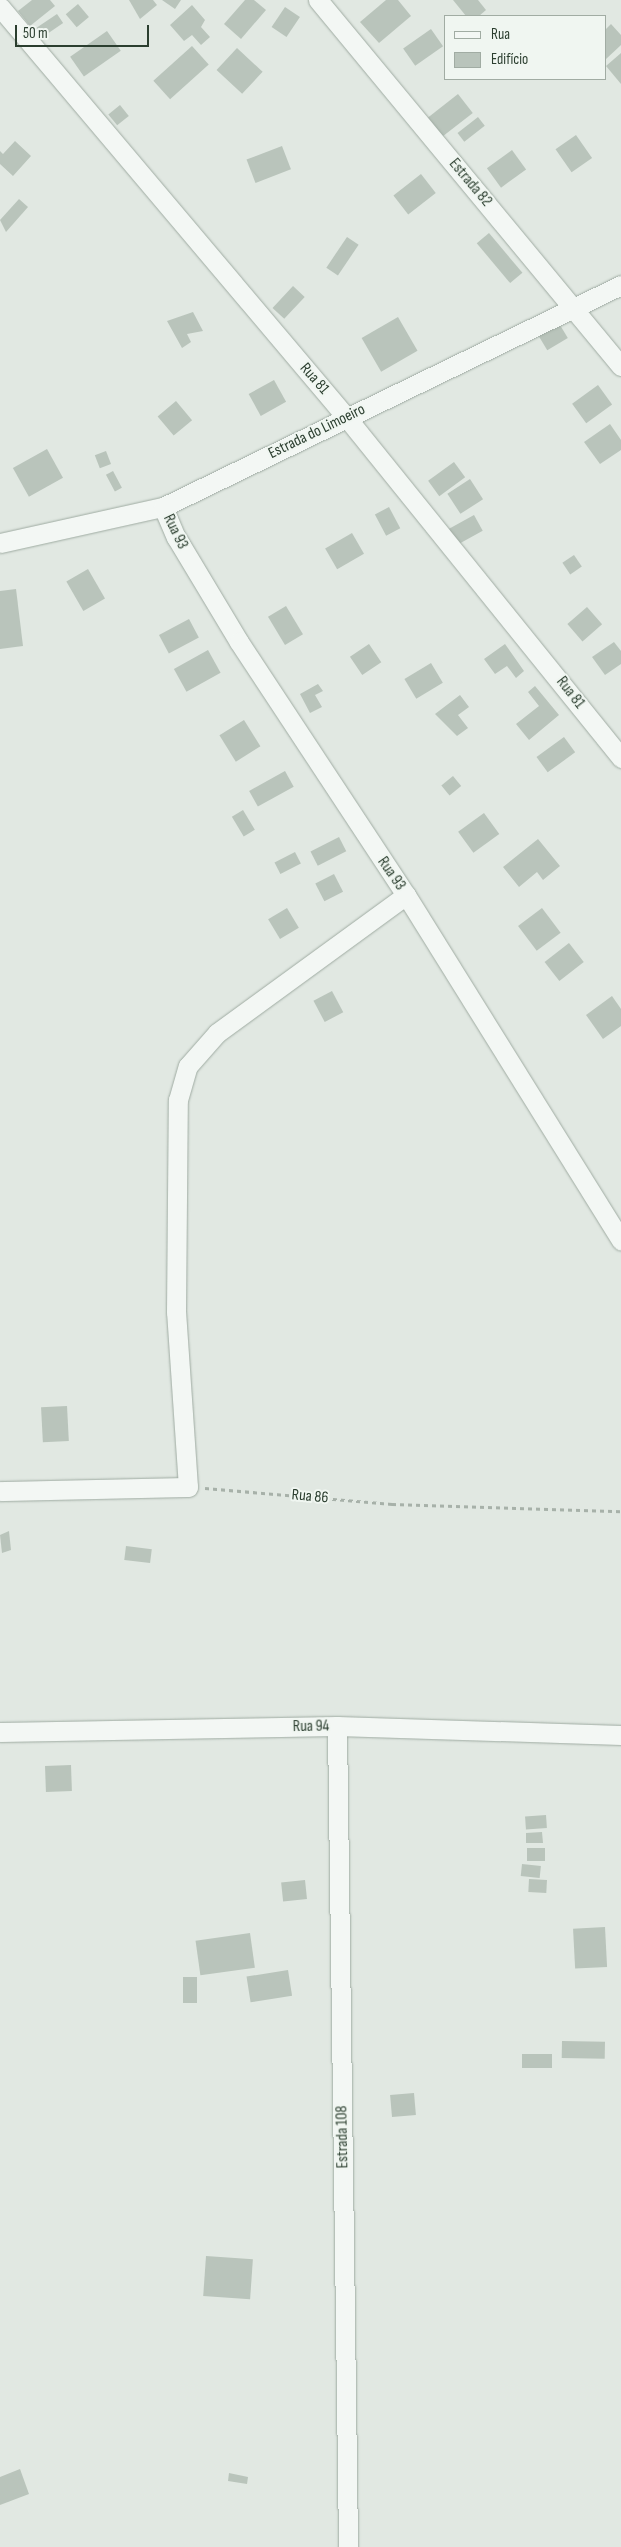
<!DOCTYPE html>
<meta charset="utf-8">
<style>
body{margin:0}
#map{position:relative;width:621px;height:2547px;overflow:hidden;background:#e1e8e2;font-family:"Sofia Sans Condensed",sans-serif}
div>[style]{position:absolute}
.building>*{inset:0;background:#b9c4bb;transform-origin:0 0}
.path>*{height:3px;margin-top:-1.5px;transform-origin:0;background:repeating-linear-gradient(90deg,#a7b1a9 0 4px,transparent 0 8px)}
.roads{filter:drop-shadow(0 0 1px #9faba2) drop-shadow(0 0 1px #9faba2)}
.minor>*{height:19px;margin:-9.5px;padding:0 9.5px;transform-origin:9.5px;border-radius:9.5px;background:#f3f7f4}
span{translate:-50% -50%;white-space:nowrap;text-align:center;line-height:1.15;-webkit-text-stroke:4px #f0f6f1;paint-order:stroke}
.street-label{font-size:16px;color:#2b3e2f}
.legend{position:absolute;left:444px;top:15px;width:162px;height:65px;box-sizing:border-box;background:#f0f6f1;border:1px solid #a1aca3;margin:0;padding:6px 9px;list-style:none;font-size:15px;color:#2b3e2f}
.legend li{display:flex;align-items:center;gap:10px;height:25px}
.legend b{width:25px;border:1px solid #a1aca3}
.scale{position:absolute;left:15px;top:25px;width:134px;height:22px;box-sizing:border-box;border:2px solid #2b3e2f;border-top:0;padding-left:6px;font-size:15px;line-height:18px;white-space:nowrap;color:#2b3e2f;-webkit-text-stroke:4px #f0f6f1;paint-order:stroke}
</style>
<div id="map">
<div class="building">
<i style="clip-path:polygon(32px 0,50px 0,55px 6px,30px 26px,18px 11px)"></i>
<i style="clip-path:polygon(129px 0,153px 0,157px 5px,140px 19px)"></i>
<i style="clip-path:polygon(162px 0,181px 0,175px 9px)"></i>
<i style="clip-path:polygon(245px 0,254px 0,266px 10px,241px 39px,224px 24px)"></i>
<i style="clip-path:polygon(386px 0,398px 0,411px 16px,379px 43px,360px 22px)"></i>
<i style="clip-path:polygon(453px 0,478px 0,486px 10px,479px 16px,466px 16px)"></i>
<i style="left:78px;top:4px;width:17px;height:16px;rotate:50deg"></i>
<i style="clip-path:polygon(192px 5px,205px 20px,201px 27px,210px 37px,201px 45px,192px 35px,184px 41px,170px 25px)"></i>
<i style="left:285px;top:7px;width:18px;height:24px;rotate:34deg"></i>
<i style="left:57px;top:14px;width:11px;height:26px;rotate:56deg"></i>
<i style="clip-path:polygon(611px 24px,621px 35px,621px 45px,605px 60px,605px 30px)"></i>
<i style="left:431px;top:29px;width:21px;height:34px;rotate:55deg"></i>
<i style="left:107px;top:31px;width:24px;height:45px;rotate:55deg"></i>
<i style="left:192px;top:46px;width:25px;height:52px;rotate:48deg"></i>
<i style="left:237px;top:48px;width:35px;height:30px;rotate:43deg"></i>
<i style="clip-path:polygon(621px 53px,621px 84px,606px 66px)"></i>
<i style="left:458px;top:94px;width:24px;height:38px;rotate:52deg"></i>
<i style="left:120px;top:105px;width:14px;height:15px;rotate:51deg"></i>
<i style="left:478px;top:117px;width:11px;height:26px;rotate:52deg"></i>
<i style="left:576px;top:135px;width:28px;height:25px;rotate:55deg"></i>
<i style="clip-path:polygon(15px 141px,31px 156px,13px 176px,0 164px,0 151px,3px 154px)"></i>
<i style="left:282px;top:146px;width:25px;height:38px;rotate:69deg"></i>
<i style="left:512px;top:150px;width:24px;height:31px;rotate:54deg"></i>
<i style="left:421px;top:174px;width:24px;height:35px;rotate:52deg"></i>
<i style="clip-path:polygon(19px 199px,28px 207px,6px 232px,0 220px)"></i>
<i style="left:489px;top:233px;width:52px;height:16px;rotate:50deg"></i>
<i style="left:347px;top:237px;width:14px;height:37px;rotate:34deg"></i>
<i style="left:293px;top:286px;width:16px;height:30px;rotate:43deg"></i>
<i style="clip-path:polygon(193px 312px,203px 331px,187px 334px,191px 342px,182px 348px,167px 321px)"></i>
<i style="left:398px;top:317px;width:39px;height:42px;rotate:60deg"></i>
<i style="left:557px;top:320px;width:21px;height:24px;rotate:59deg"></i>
<i style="left:274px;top:380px;width:25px;height:29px;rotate:61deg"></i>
<i style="left:598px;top:385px;width:24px;height:32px;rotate:54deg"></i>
<i style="left:176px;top:401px;width:25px;height:24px;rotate:50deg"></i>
<i style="clip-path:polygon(610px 424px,621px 440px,621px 450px,600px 464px,584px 442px)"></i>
<i style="left:47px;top:449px;width:33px;height:39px;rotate:61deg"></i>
<i style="left:106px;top:451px;width:14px;height:12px;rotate:69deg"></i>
<i style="left:454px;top:462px;width:19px;height:32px;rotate:54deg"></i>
<i style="left:113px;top:471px;width:19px;height:8px;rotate:62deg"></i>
<i style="left:470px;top:479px;width:24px;height:27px;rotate:57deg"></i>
<i style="left:389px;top:507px;width:24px;height:16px;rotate:62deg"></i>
<i style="left:474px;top:515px;width:18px;height:29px;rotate:61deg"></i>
<i style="left:352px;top:533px;width:24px;height:31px;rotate:60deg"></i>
<i style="left:574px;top:555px;width:14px;height:14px;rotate:56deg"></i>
<i style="left:88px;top:569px;width:34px;height:25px;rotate:60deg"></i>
<i style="clip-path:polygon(16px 589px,23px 646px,0 649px,0 591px)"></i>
<i style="left:286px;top:606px;width:33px;height:21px;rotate:59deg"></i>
<i style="left:587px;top:607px;width:23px;height:26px;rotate:49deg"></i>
<i style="left:189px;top:619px;width:21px;height:34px;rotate:62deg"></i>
<i style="clip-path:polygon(614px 642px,621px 651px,621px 664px,605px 675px,592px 657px)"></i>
<i style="left:369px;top:644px;width:22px;height:23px;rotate:56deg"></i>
<i style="clip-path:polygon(505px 644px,524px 671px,516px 678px,507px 666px,495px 674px,484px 659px)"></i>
<i style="left:208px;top:650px;width:26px;height:39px;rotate:61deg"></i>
<i style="left:431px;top:663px;width:23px;height:31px;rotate:59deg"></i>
<i style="clip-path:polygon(318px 684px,323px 691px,315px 695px,322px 707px,310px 713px,300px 694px)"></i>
<i style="clip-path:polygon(535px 686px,559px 715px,529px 740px,516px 724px,539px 706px,528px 692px)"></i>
<i style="clip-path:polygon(460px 695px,469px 707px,458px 715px,468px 728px,457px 736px,435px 714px)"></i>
<i style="left:244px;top:720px;width:31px;height:29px;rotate:58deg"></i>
<i style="left:564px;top:737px;width:19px;height:34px;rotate:54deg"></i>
<i style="left:285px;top:771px;width:18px;height:41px;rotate:61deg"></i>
<i style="left:453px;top:776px;width:13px;height:15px;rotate:51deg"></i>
<i style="left:243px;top:810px;width:23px;height:13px;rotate:59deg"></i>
<i style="left:484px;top:813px;width:26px;height:32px;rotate:54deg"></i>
<i style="left:339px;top:837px;width:16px;height:32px;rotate:63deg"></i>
<i style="clip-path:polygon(538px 839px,560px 866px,543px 880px,537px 872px,519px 887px,503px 867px)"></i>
<i style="left:295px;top:852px;width:13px;height:23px;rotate:63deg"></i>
<i style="left:334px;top:874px;width:20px;height:21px;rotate:63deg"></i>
<i style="left:287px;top:908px;width:23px;height:22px;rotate:59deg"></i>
<i style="left:542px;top:908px;width:31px;height:30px;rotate:53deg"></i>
<i style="left:569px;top:943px;width:24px;height:31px;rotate:52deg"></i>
<i style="left:332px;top:991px;width:24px;height:21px;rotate:62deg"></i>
<i style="clip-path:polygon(612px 996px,621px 1009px,621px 1026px,603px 1039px,586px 1015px)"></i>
<i style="left:67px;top:1406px;width:35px;height:26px;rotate:87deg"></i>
<i style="clip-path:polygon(9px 1531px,11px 1550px,2px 1553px,0 1535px)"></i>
<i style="left:126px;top:1546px;width:26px;height:14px;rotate:7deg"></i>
<i style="left:71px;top:1765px;width:26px;height:26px;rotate:88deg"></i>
<i style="left:546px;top:1815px;width:13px;height:21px;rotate:86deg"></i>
<i style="clip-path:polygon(542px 1832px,543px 1843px,526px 1843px,526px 1833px)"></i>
<i style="left:545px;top:1848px;width:13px;height:18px;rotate:90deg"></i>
<i style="left:522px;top:1864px;width:19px;height:12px;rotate:6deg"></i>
<i style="left:529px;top:1879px;width:18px;height:13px;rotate:3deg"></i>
<i style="left:305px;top:1880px;width:19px;height:24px;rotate:84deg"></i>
<i style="left:605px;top:1927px;width:40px;height:32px;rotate:87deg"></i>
<i style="left:250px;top:1933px;width:35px;height:55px;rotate:82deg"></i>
<i style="left:288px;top:1970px;width:26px;height:42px;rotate:81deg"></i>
<i style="left:183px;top:1977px;width:14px;height:26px"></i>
<i style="left:562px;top:2041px;width:43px;height:17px;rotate:1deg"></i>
<i style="left:522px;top:2054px;width:30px;height:14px"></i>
<i style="left:414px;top:2093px;width:22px;height:24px;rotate:85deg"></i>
<i style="left:206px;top:2256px;width:47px;height:40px;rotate:4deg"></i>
<i style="clip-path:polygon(20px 2469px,29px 2494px,0 2505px,0 2477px)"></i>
<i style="clip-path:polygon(229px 2473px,248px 2477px,247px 2484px,228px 2481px)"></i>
</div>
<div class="path">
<i style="left:205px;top:1488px;width:188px;rotate:4.9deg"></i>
<i style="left:392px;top:1504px;width:229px;rotate:1.8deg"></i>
</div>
<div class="roads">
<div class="minor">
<i style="left:318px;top:0;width:475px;rotate:50.4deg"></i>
<i style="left:0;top:7px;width:538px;rotate:49.83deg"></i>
<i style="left:347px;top:418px;width:437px;rotate:51.1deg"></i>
<i style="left:163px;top:507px;width:33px;rotate:67deg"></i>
<i style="left:176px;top:537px;width:122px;rotate:59deg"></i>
<i style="left:239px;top:642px;width:303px;rotate:56.6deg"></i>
<i style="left:406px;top:895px;width:407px;rotate:58.1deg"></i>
<i style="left:0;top:543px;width:167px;rotate:-12.5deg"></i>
<i style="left:163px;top:507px;width:509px;rotate:-25.86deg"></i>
<i style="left:0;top:1491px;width:188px;rotate:-1.2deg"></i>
<i style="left:188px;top:1487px;width:175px;rotate:-93.9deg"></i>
<i style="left:176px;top:1312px;width:212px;rotate:-89.5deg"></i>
<i style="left:178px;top:1100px;width:35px;rotate:-74deg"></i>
<i style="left:188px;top:1066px;width:44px;rotate:-48.7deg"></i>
<i style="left:217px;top:1033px;width:234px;rotate:-36.1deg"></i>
<i style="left:337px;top:1726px;width:821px;rotate:89.23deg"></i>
<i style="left:0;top:1732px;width:337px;rotate:-1deg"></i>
<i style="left:337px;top:1726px;width:284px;rotate:1.8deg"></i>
</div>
</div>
<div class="street-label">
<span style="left:470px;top:183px;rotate:50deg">Estrada 82</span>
<span style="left:314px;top:379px;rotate:49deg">Rua 81</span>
<span style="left:317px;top:432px;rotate:-26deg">Estrada do Limoeiro</span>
<span style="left:175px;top:532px;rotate:64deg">Rua 93</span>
<span style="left:570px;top:693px;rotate:52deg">Rua 81</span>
<span style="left:391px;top:874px;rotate:55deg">Rua 93</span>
<span style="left:310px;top:1497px;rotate:5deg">Rua 86</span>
<span style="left:311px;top:1727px;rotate:-1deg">Rua 94</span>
<span style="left:343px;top:2137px;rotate:-91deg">Estrada 108</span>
</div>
<ul class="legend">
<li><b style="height:6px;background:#f3f7f4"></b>Rua</li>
<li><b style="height:14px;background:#b9c4bb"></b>Edifício</li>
</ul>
<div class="scale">50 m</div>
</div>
